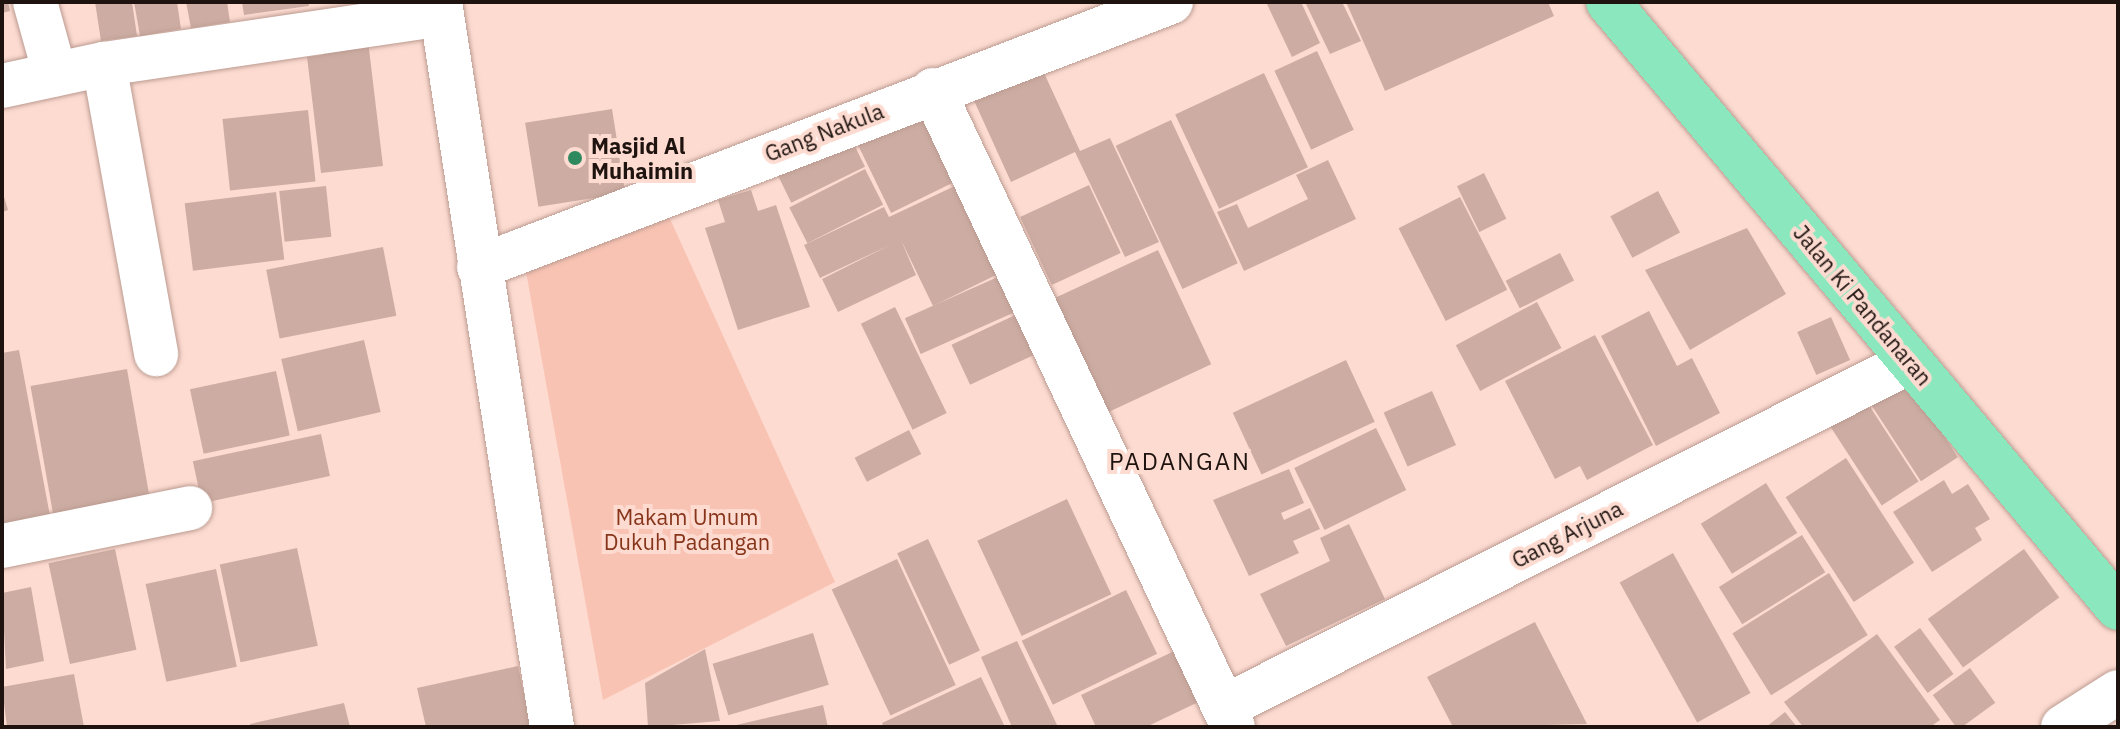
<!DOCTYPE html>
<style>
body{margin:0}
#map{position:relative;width:2120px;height:729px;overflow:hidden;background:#fddbd1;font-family:"IBM Plex Sans",sans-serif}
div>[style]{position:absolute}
.green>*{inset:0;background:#f9c3b3}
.building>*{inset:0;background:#cdada3;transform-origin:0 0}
.roads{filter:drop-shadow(0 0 2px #bb9b91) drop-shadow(0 0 2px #bb9b91)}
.minor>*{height:44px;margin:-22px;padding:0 22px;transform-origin:22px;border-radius:22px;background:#fff}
.major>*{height:44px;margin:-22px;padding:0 22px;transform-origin:22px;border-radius:22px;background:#8be8be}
.dots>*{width:22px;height:22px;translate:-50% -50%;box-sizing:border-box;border:4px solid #fddbd1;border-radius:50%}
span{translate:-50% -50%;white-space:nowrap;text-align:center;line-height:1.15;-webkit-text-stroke:8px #fddbd1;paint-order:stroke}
.street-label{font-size:22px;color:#1e130f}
.poi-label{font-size:22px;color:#1e130f;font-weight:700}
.left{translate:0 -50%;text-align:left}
.park-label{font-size:22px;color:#87351a}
.neighbourhood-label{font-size:24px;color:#1e130f;letter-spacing:2px}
.frame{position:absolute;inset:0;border:4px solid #1e130f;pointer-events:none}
</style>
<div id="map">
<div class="green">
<i style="clip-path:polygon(666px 210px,835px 582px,603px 700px,525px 266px)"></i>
</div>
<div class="building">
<i style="clip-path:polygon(2px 2px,8px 2px,10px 11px,2px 13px)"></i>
<i style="clip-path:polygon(95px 2px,132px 2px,137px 36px,101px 41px)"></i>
<i style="clip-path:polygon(134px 2px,177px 2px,181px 29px,140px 36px)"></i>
<i style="clip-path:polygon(186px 2px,227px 2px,230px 22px,191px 28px)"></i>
<i style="clip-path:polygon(242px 2px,308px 2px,309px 6px,244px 15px)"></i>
<i style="clip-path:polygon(1266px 2px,1301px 2px,1320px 43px,1292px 57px)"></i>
<i style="clip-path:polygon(1305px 2px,1342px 2px,1361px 41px,1330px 54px)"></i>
<i style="clip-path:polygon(1346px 2px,1548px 2px,1554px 16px,1385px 91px)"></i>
<i style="clip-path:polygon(367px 32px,383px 166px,321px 173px,307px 57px,323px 55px,321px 37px)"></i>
<i style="left:1317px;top:51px;width:87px;height:47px;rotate:65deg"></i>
<i style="clip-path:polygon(1039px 62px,1080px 151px,1110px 138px,1159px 242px,1125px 257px,1075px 152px,1011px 182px,971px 94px)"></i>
<i style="left:1264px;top:73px;width:104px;height:98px;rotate:65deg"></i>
<i style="left:923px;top:105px;width:83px;height:76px;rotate:64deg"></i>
<i style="left:612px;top:109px;width:85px;height:88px;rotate:81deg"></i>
<i style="left:308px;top:110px;width:72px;height:86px;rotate:84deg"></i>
<i style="left:1171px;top:120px;width:158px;height:61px;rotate:65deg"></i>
<i style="left:847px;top:130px;width:41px;height:82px;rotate:64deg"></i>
<i style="clip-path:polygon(1328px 160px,1356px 219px,1244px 271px,1217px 212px,1237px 204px,1248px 228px,1308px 199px,1296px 175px)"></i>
<i style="left:865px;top:169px;width:40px;height:85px;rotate:63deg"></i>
<i style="left:1484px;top:173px;width:51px;height:30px;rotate:64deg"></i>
<i style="clip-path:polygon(957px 185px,1000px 273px,933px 306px,901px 240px,916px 275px,838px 312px,822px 279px,890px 245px,820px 278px,804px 245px,884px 207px,889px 217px)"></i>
<i style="left:1089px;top:185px;width:75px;height:76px;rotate:65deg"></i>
<i style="left:326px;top:186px;width:51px;height:47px;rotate:84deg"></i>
<i style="clip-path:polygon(2px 190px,8px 210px,2px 212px)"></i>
<i style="clip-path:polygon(751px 190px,758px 211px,776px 205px,810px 307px,738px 330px,705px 228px,725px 222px,718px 200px)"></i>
<i style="left:1658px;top:191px;width:47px;height:54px;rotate:62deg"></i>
<i style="left:276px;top:192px;width:68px;height:92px;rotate:83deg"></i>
<i style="left:1460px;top:197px;width:104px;height:69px;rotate:63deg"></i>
<i style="clip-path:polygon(1747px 228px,1786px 294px,1690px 350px,1645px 270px)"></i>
<i style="left:383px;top:247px;width:70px;height:119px;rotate:79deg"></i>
<i style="left:1158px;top:250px;width:126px;height:118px;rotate:65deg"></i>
<i style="left:1560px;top:253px;width:31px;height:61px;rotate:63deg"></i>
<i style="left:1009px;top:272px;width:39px;height:114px;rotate:66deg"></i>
<i style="left:1537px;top:302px;width:52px;height:92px;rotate:62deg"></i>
<i style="left:895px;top:307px;width:118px;height:38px;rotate:64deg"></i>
<i style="left:1024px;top:311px;width:44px;height:80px;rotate:65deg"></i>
<i style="clip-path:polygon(1649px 311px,1677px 366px,1692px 358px,1720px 413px,1656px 446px,1601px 336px)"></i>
<i style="left:1831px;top:317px;width:47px;height:37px;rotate:66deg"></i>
<i style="clip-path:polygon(1595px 335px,1653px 445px,1587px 480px,1580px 466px,1555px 479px,1505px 381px)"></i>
<i style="left:364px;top:340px;width:74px;height:85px;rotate:77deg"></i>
<i style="clip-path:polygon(19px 350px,50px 516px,2px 525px,2px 353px)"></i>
<i style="left:1346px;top:360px;width:68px;height:125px;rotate:65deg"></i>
<i style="left:127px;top:369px;width:133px;height:98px;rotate:80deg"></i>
<i style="left:276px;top:371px;width:66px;height:88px;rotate:78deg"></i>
<i style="left:1905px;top:376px;width:97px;height:44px;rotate:57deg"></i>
<i style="left:1432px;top:391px;width:59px;height:53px;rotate:66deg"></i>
<i style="left:1863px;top:396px;width:102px;height:44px;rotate:57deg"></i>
<i style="left:1376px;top:428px;width:69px;height:91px;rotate:64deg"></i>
<i style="left:909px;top:430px;width:27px;height:61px;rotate:63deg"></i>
<i style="left:321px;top:434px;width:43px;height:131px;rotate:78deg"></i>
<i style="left:1846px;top:458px;width:125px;height:72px;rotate:57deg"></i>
<i style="clip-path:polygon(1289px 469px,1304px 503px,1281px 513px,1284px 520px,1310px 508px,1320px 529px,1293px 541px,1299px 553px,1249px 576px,1213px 500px)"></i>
<i style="clip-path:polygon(1944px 480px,1952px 494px,1968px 484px,1990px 519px,1975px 528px,1982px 540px,1932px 572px,1893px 512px)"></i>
<i style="left:1766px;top:483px;width:59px;height:77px;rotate:58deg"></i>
<i style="left:1067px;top:499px;width:105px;height:99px;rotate:65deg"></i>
<i style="clip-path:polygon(1349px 524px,1385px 599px,1286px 646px,1260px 594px,1330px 561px,1320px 538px)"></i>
<i style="left:1802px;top:535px;width:44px;height:98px;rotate:58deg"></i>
<i style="left:928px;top:539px;width:123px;height:34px;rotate:65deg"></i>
<i style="left:297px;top:548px;width:100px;height:79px;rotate:78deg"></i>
<i style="left:115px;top:549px;width:103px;height:68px;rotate:78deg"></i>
<i style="left:2024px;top:549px;width:60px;height:119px;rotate:54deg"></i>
<i style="left:1673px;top:553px;width:160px;height:61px;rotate:61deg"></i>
<i style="left:897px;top:559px;width:139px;height:72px;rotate:65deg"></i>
<i style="left:216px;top:569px;width:100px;height:72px;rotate:78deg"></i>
<i style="left:1829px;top:573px;width:73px;height:114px;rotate:58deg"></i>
<i style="clip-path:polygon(31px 587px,44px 661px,6px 669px,2px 593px)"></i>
<i style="left:1126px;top:590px;width:71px;height:116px;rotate:64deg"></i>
<i style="clip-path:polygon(1535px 622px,1587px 724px,1453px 727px,1427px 677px)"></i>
<i style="left:1920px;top:628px;width:57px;height:32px;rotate:54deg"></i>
<i style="left:813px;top:633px;width:54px;height:105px;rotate:73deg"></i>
<i style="clip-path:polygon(1877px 634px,1940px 720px,1930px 727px,1803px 727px,1784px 702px)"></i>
<i style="clip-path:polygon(1017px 641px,1058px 727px,1012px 727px,981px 657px)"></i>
<i style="clip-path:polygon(1185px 646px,1209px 697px,1146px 727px,1096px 727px,1081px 695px)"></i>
<i style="clip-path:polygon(705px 649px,720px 721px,648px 727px,645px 683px)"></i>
<i style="clip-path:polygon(518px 666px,531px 727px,426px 727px,417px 688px)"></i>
<i style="left:1970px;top:668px;width:43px;height:46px;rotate:54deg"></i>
<i style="clip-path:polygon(74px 674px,84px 727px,7px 727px,2px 687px)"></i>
<i style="clip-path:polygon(981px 677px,1005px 727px,884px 727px,882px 723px)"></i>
<i style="clip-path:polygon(344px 703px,350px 727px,251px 727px,250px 724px)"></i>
<i style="clip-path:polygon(823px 705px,828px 727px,732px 727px,732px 726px)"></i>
<i style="clip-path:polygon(1785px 712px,1797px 727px,1766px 727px)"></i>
</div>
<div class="roads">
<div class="minor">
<i style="left:35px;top:2px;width:75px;rotate:74.5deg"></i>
<i style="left:440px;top:2px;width:734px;rotate:81.22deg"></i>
<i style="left:104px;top:64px;width:295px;rotate:79.8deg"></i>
<i style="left:2px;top:86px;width:104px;rotate:-12.2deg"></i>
<i style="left:104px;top:64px;width:341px;rotate:-8.4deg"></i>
<i style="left:933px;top:90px;width:704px;rotate:64.78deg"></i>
<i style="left:479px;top:267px;width:741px;rotate:-20.95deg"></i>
<i style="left:2px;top:546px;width:192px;rotate:-11.4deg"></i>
<i style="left:1224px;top:707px;width:768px;rotate:-26.7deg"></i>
<i style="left:2063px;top:727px;width:65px;rotate:-32.5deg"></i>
</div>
<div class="major">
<i style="left:1608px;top:2px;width:792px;rotate:49.92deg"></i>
</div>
</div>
<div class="dots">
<i style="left:575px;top:158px;background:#2f895f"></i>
</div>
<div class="street-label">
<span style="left:824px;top:132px;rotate:-21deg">Gang Nakula</span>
<span style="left:1863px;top:305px;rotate:50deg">Jalan Ki Pandanaran</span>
<span style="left:1567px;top:534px;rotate:-27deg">Gang Arjuna</span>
</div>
<div class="poi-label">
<span class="left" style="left:591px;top:158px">Masjid Al<br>Muhaimin</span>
</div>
<div class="park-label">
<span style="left:687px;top:529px">Makam Umum<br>Dukuh Padangan</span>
</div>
<div class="neighbourhood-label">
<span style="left:1180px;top:462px">PADANGAN</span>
</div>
<div class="frame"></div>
</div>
